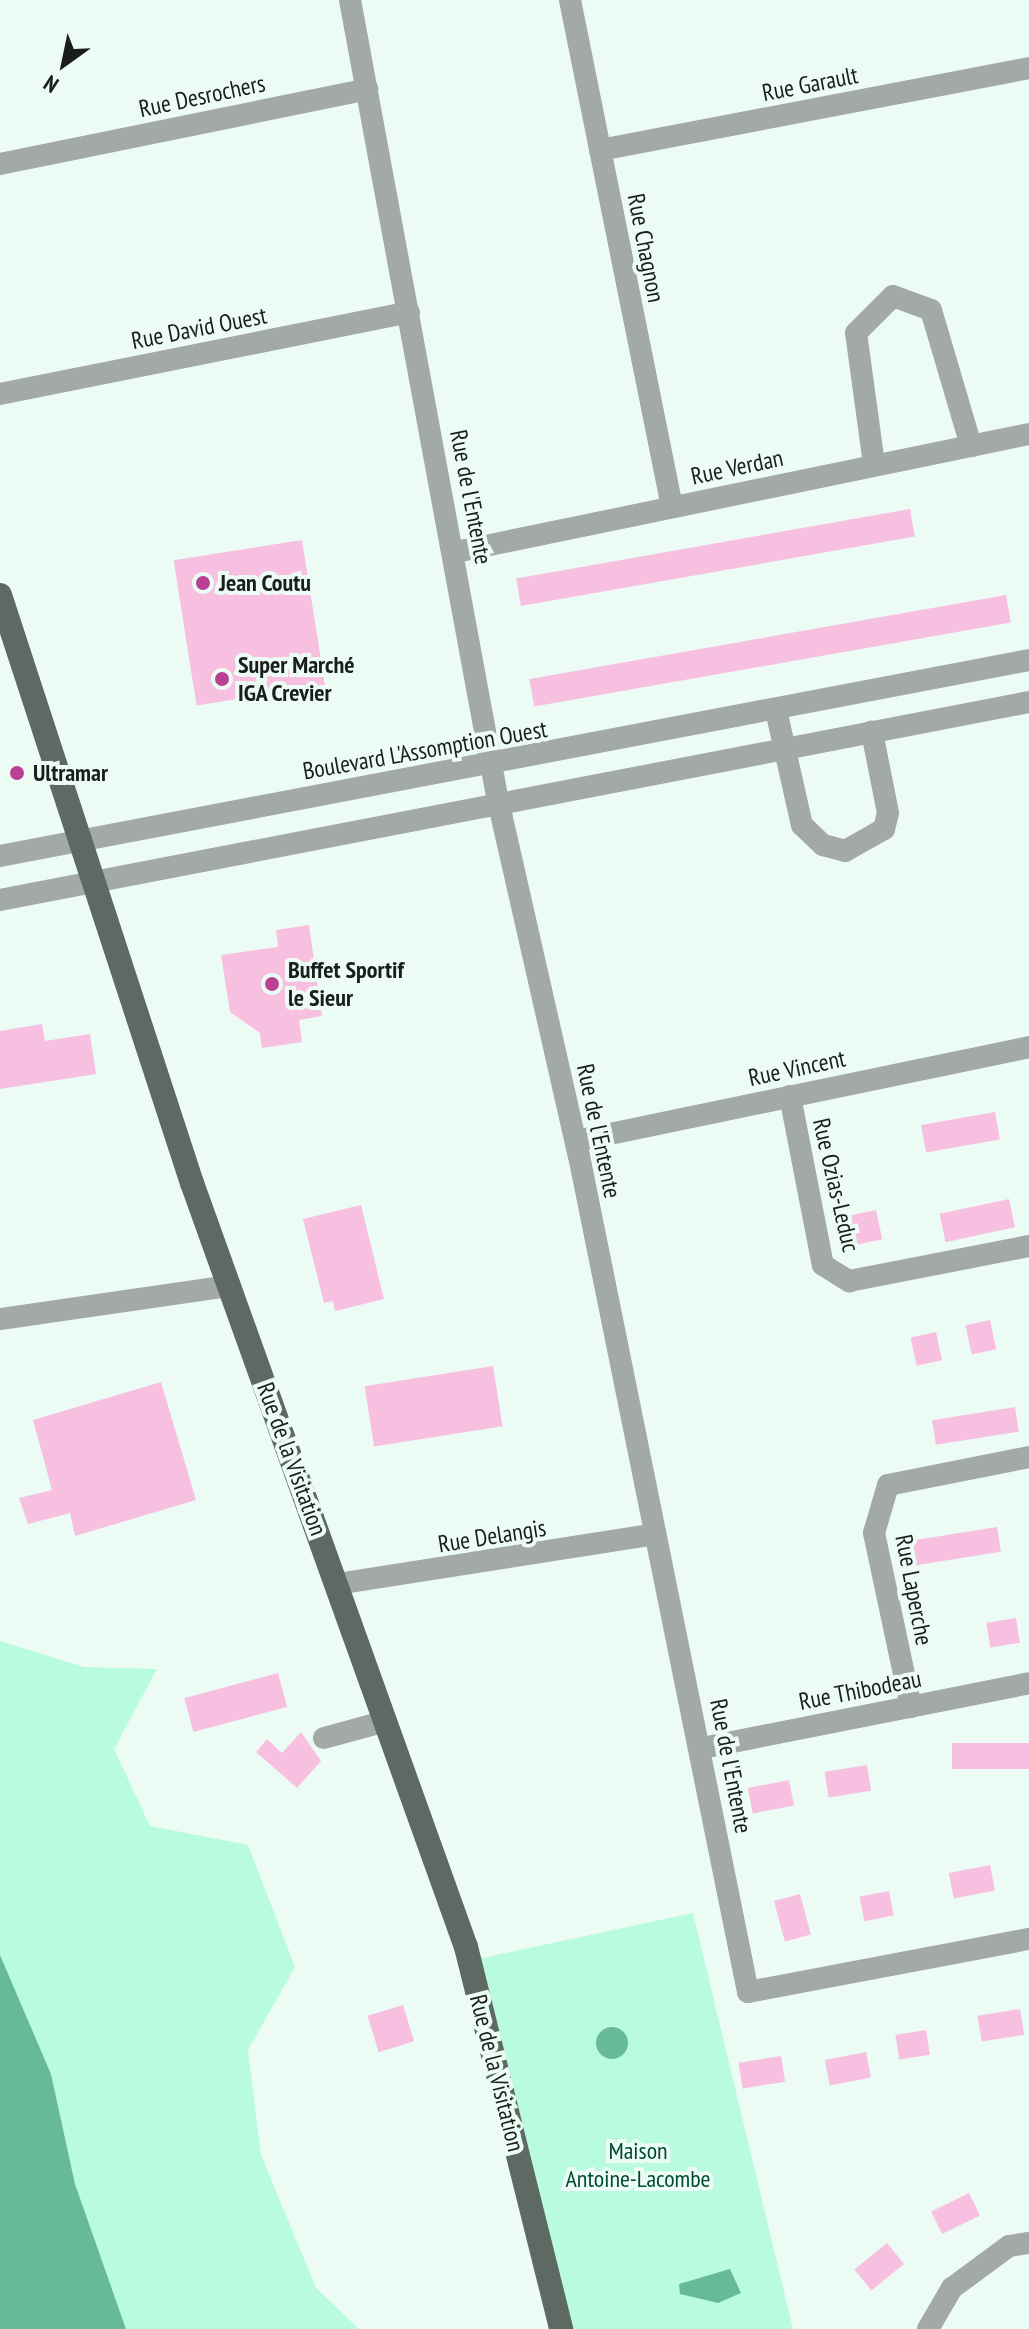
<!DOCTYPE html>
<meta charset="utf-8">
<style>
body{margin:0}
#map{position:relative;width:1029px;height:2329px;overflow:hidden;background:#edfbf5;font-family:"PT Sans Narrow",sans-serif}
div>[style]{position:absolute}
.green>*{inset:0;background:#b8fbde}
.water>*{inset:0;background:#67ba99}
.round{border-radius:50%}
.building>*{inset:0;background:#f7c0e1;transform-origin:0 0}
.minor>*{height:22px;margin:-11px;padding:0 11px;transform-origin:11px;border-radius:11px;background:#a3a9a6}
.major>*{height:24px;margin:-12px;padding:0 12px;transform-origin:12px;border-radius:12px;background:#5f6964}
.dots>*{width:22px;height:22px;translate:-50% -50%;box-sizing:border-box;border:4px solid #edfbf5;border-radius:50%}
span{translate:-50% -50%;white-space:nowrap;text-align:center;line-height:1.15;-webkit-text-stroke:8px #edfbf5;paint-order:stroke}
.street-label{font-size:24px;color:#191e1c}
.poi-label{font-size:24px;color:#191e1c;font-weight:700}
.left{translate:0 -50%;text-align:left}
.park-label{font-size:24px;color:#004934}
.north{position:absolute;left:24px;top:24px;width:80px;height:80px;-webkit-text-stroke:6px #edfbf5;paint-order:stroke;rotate:213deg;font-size:22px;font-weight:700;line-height:32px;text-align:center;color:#191e1c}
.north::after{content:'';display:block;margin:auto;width:28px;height:36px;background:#191e1c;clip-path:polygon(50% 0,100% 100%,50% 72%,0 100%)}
</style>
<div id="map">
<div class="green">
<i style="clip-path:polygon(0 1641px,84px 1667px,157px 1669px,114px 1749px,150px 1826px,248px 1845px,295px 1967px,248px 2050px,261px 2155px,316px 2288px,359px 2329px,126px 2329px,75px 2184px,51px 2074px,0 1955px)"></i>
<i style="clip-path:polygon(693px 1913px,793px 2329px,563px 2329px,473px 1960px)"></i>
</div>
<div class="water">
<i style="clip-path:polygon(0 1955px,51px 2074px,75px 2184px,126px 2329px,0 2329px)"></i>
<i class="round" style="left:596px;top:2027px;width:32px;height:32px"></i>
<i style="clip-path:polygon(730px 2269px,741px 2293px,718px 2303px,680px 2294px,679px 2284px)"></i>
</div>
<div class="building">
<i style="left:910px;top:509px;width:28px;height:400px;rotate:80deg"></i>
<i style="left:302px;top:540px;width:147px;height:130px;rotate:81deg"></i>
<i style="left:1006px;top:595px;width:28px;height:484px;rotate:80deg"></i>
<i style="clip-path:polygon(309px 925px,322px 1016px,299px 1020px,302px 1042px,262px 1048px,260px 1033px,230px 1012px,221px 955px,278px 947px,276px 930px)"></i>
<i style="clip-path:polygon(42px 1024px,45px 1041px,90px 1034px,96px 1074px,0 1089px,0 1031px)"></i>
<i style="left:995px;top:1112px;width:28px;height:75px;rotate:80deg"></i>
<i style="left:1009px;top:1199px;width:29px;height:71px;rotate:78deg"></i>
<i style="clip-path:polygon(361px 1205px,384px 1299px,335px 1311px,333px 1301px,324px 1303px,303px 1219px)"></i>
<i style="left:876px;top:1210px;width:30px;height:26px;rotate:78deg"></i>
<i style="left:990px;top:1320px;width:30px;height:25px;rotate:78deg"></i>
<i style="left:936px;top:1332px;width:29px;height:26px;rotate:78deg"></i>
<i style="left:493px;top:1366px;width:61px;height:130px;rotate:81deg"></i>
<i style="clip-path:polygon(161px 1382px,196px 1500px,75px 1536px,70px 1513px,28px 1524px,19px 1498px,52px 1490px,33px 1420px)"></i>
<i style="left:1015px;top:1407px;width:25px;height:84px;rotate:81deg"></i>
<i style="left:997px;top:1527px;width:25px;height:86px;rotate:81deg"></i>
<i style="left:1016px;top:1618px;width:25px;height:30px;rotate:81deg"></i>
<i style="left:278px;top:1673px;width:35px;height:97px;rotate:75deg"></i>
<i style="clip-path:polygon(301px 1732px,321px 1761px,297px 1788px,256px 1752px,267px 1739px,282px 1753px)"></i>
<i style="left:1029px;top:1743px;width:26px;height:77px;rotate:90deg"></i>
<i style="left:867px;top:1765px;width:26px;height:43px;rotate:81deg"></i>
<i style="left:789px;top:1780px;width:26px;height:42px;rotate:79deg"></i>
<i style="left:990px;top:1865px;width:26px;height:42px;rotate:79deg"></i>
<i style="left:889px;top:1891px;width:25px;height:30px;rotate:79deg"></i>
<i style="left:800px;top:1894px;width:42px;height:27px;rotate:75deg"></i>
<i style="left:403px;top:2005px;width:38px;height:37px;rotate:73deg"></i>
<i style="left:1020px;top:2009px;width:26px;height:43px;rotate:81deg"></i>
<i style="left:926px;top:2030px;width:25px;height:31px;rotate:81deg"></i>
<i style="left:866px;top:2052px;width:26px;height:42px;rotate:79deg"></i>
<i style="left:781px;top:2056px;width:26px;height:43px;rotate:81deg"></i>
<i style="left:969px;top:2193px;width:25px;height:42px;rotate:64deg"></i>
<i style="left:887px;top:2243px;width:27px;height:42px;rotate:51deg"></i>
</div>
<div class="minor">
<i style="left:350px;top:0;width:809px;rotate:79.54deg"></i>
<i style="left:497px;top:796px;width:369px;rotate:77.2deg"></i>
<i style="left:579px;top:1156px;width:853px;rotate:78.57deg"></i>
<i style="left:748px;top:1992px;width:286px;rotate:-10.7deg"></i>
<i style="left:570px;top:0;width:517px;rotate:78.62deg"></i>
<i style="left:600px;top:150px;width:437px;rotate:-10.8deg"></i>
<i style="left:0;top:164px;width:375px;rotate:-11.5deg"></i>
<i style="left:0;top:394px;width:417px;rotate:-11.3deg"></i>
<i style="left:874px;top:464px;width:132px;rotate:-97.8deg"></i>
<i style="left:856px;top:333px;width:52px;rotate:-45deg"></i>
<i style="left:893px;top:296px;width:40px;rotate:20.2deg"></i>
<i style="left:931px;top:310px;width:142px;rotate:73.6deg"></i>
<i style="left:456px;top:552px;width:585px;rotate:-11.64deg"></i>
<i style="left:776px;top:710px;width:118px;rotate:77.3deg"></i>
<i style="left:802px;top:825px;width:29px;rotate:44deg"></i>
<i style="left:823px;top:845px;width:23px;rotate:15deg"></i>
<i style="left:845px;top:851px;width:45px;rotate:-29.4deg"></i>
<i style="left:884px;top:829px;width:16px;rotate:-76deg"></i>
<i style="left:888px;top:813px;width:83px;rotate:-101.2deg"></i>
<i style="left:0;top:856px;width:1048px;rotate:-10.78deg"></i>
<i style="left:0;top:900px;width:1048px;rotate:-10.89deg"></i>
<i style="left:790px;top:1096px;width:172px;rotate:79deg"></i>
<i style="left:823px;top:1265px;width:31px;rotate:32deg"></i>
<i style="left:849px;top:1281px;width:183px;rotate:-11deg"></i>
<i style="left:576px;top:1141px;width:463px;rotate:-11.7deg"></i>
<i style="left:0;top:1319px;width:232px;rotate:-8.2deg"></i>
<i style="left:337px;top:1584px;width:322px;rotate:-8.9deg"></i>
<i style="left:911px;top:1707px;width:178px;rotate:-102deg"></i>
<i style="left:874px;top:1533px;width:50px;rotate:-73.7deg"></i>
<i style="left:888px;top:1485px;width:144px;rotate:-11.2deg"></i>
<i style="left:324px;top:1738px;width:64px;rotate:-15.3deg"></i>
<i style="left:702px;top:1748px;width:333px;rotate:-11.2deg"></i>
<i style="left:928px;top:2329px;width:48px;rotate:-59.7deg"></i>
<i style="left:952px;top:2288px;width:71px;rotate:-36.4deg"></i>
<i style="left:1009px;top:2246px;width:20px;rotate:-9deg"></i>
</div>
<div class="major">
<i style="left:0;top:595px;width:619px;rotate:71.92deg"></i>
<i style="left:192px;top:1183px;width:812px;rotate:70.27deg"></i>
<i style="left:466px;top:1947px;width:394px;rotate:76deg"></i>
</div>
<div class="dots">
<i style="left:203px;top:583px;background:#b94094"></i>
<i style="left:222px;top:679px;background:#b94094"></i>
<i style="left:17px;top:773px;background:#b94094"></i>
<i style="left:272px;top:984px;background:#b94094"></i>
</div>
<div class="street-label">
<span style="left:810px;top:84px;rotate:-11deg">Rue Garault</span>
<span style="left:202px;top:96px;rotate:-12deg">Rue Desrochers</span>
<span style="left:646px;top:248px;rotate:79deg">Rue Chagnon</span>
<span style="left:199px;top:328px;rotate:-11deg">Rue David Ouest</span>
<span style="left:737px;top:467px;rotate:-12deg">Rue Verdan</span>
<span style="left:471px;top:497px;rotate:79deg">Rue de l'Entente</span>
<span style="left:425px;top:750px;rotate:-10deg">Boulevard L'Assomption Ouest</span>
<span style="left:797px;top:1068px;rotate:-12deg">Rue Vincent</span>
<span style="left:599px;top:1131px;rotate:78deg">Rue de l'Entente</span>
<span style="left:836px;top:1185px;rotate:77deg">Rue Ozias-Leduc</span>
<span style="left:292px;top:1459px;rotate:70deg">Rue de la Visitation</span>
<span style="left:492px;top:1536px;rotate:-9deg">Rue Delangis</span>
<span style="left:914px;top:1590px;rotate:79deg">Rue Laperche</span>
<span style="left:860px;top:1690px;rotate:-11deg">Rue Thibodeau</span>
<span style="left:731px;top:1766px;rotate:79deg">Rue de l'Entente</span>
<span style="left:497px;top:2073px;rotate:76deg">Rue de la Visitation</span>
</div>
<div class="poi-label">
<span class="left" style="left:219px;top:583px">Jean Coutu</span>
<span class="left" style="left:238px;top:679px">Super Marché<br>IGA Crevier</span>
<span class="left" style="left:33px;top:773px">Ultramar</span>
<span class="left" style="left:288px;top:984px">Buffet Sportif<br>le Sieur</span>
</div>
<div class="park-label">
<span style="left:638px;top:2165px">Maison<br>Antoine-Lacombe</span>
</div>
<div class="north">N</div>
</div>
